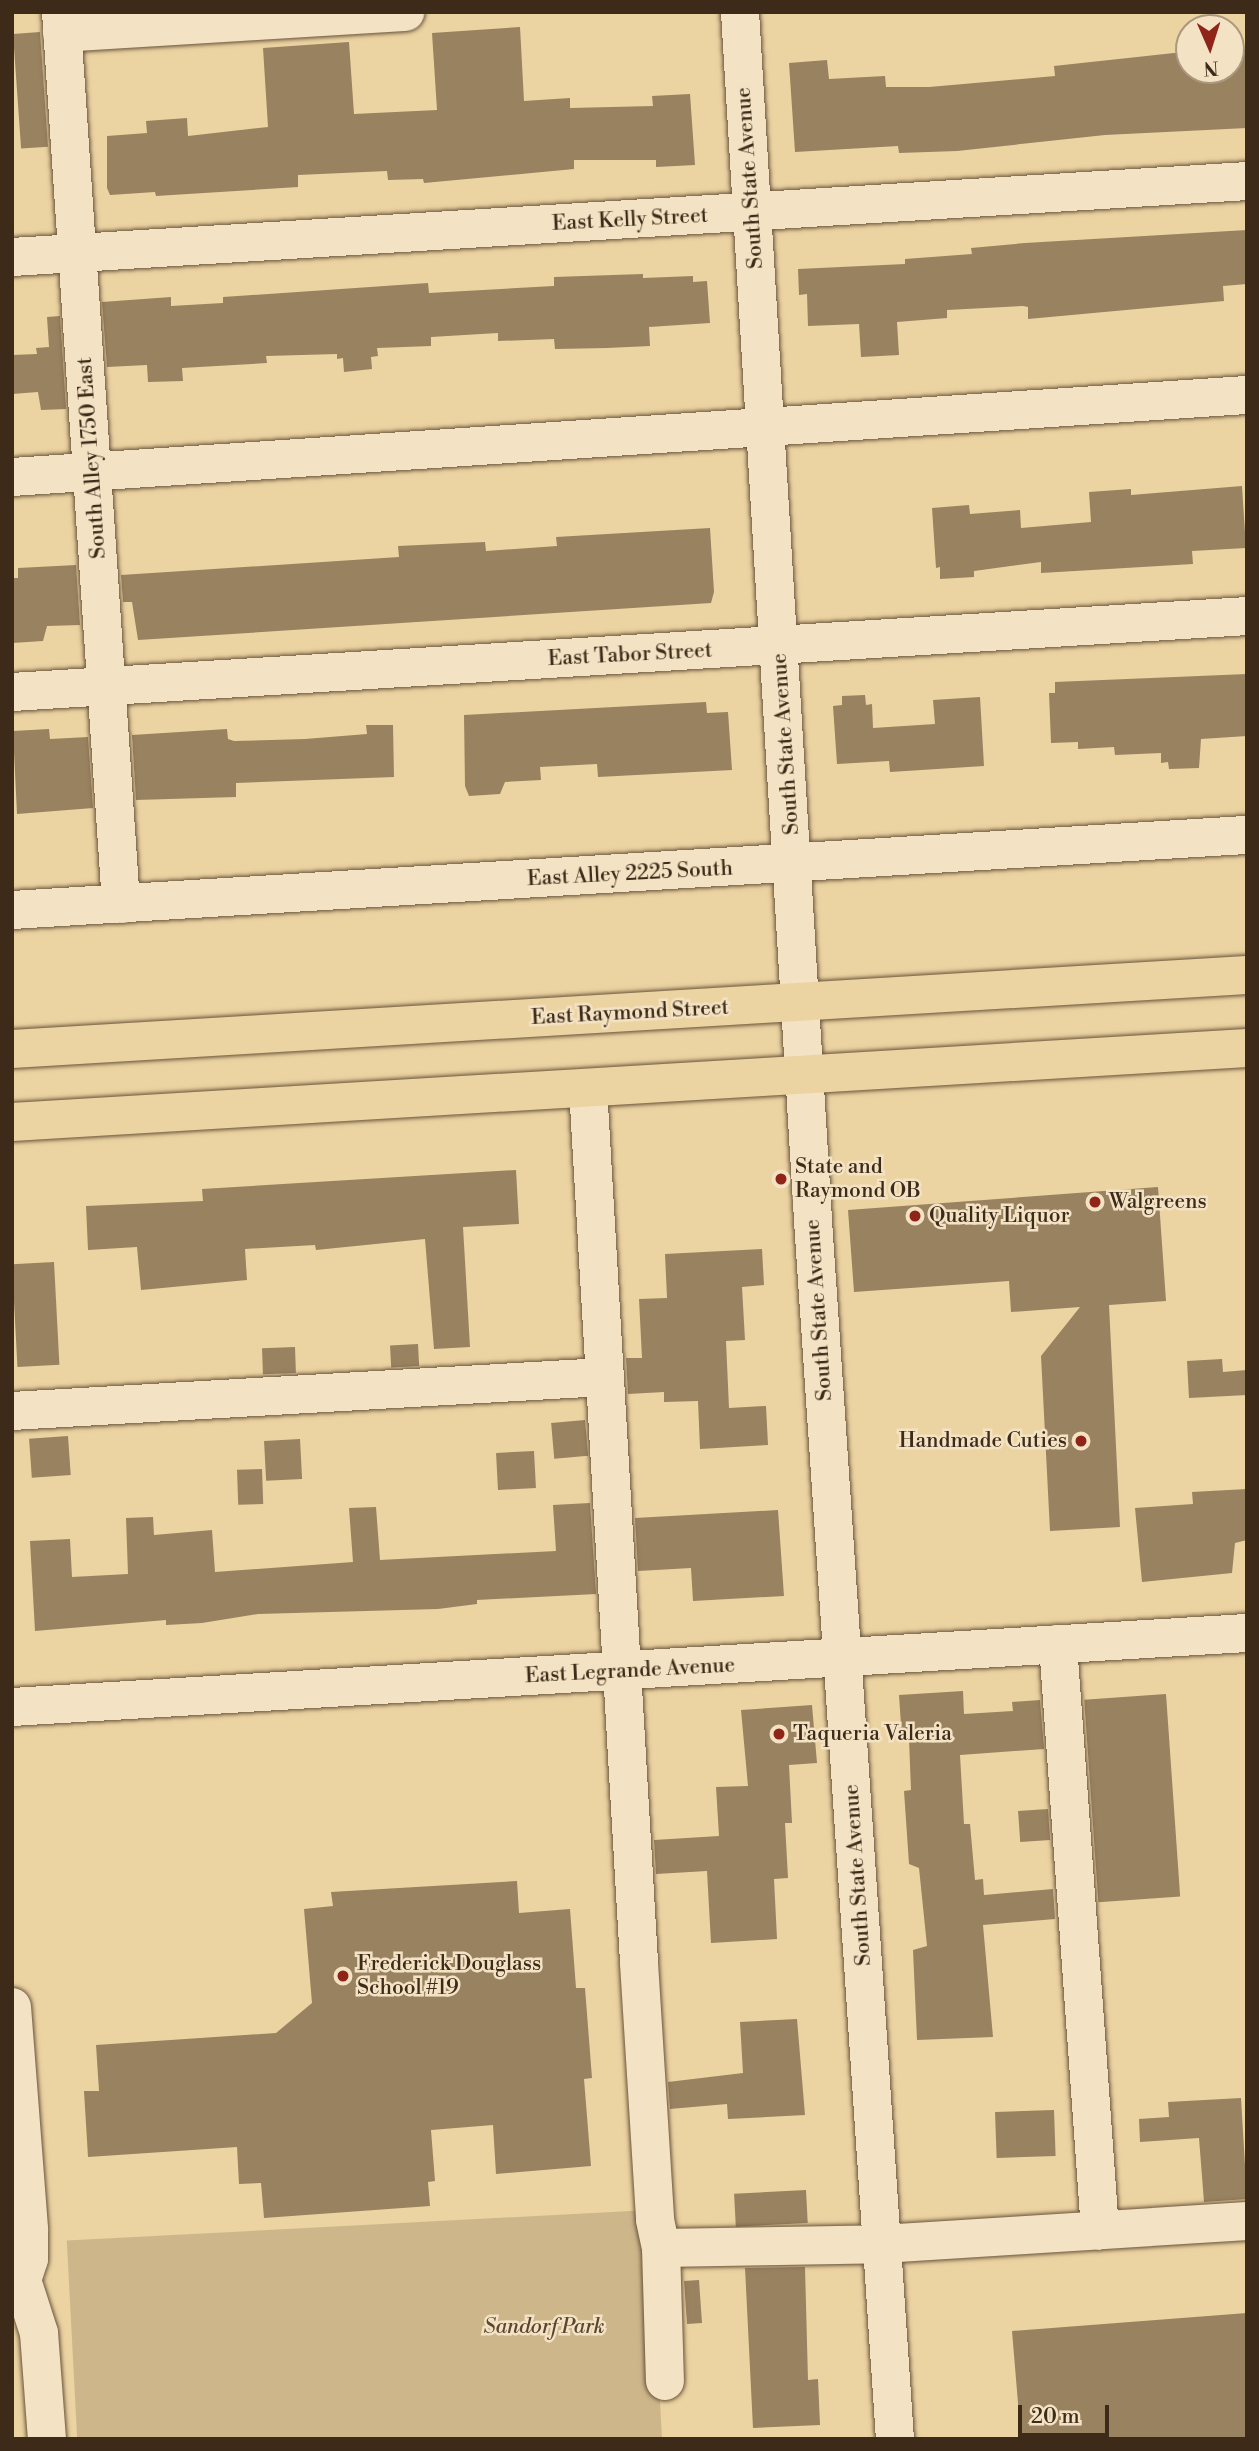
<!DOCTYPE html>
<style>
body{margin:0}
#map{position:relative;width:1259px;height:2451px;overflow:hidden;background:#ecd3a2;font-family:"Libre Bodoni",serif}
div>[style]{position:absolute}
.green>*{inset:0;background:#ceb68b;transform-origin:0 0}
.building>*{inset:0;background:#988260;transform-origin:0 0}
.roads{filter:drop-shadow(0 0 2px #69543b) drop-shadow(0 0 2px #69543b)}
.minor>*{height:38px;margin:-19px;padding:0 19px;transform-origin:19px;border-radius:19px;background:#f3e2c3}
.major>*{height:38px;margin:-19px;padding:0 19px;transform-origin:19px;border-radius:19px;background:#ecd3a2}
.dots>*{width:19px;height:19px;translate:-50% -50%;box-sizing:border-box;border:4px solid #f3e2c3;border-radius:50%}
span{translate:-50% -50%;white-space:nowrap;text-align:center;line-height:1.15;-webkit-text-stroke:5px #f3e2c3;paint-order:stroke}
.street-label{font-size:21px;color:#3d2a19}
.poi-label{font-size:21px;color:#3d2a19}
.left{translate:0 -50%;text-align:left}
.right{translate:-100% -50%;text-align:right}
.park-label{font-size:21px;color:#5a4630;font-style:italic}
.frame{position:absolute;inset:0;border:14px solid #3d2a19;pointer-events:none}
.north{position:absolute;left:1175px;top:14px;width:70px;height:70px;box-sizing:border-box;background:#f3e2c3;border:2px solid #aa987f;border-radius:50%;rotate:177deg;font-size:19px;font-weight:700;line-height:28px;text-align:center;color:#3d2a19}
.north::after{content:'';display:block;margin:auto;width:24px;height:32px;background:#8f2418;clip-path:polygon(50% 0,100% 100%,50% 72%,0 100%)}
.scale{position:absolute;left:1018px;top:2405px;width:91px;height:32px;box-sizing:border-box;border:4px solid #3d2a19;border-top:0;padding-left:9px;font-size:21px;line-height:24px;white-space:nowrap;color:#3d2a19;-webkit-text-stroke:5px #f3e2c3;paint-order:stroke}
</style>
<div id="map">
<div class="green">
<i style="left:650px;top:2210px;width:229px;height:584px;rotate:87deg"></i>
</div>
<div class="building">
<i style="clip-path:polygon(520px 27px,524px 101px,570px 98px,570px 108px,653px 106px,652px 96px,690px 94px,695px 165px,656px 167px,656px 160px,574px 160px,574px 169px,424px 183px,423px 179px,388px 180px,387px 171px,298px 175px,298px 187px,156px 196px,155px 192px,110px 195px,107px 188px,107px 136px,147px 133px,146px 121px,187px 118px,188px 136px,268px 127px,263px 48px,349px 42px,354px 114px,437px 110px,432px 33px)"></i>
<i style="left:40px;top:32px;width:115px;height:27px;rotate:86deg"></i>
<i style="clip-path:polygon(1247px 49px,1247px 128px,1105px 135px,957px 151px,899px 153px,898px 146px,795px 152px,789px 63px,827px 60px,829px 79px,885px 76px,886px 87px,929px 87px,1055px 76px,1054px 66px,1174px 53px,1189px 52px,1189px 70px,1231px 70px,1231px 50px)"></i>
<i style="clip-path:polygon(1247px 230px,1247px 284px,1223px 286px,1224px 301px,1028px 319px,1028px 307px,1023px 306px,947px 310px,947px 318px,897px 322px,899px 355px,861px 357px,859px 324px,808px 326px,807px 294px,799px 295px,798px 269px,905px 264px,905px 259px,972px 254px,971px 248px,1025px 243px)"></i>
<i style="clip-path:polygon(643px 274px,643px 278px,693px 276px,693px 282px,707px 281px,710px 323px,649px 327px,650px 346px,607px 348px,555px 349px,554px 339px,498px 341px,498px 333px,431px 337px,431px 346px,377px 348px,378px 356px,371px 357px,372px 369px,344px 372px,343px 358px,337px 359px,337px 354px,266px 356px,267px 363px,182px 368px,183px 381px,148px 382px,147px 365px,107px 367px,102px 302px,171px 297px,171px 306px,223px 303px,223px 297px,428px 283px,429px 293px,554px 286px,554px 277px)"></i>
<i style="clip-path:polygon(60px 316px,66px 409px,41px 410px,38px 392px,12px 394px,12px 355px,37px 354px,36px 348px,49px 347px,47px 317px)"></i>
<i style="clip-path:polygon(1242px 486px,1246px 548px,1192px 551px,1193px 564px,1041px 573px,1041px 562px,974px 571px,974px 577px,940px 579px,940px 567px,936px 568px,932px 508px,969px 505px,970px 514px,1020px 510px,1021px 528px,1091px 522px,1089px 492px,1131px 489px,1131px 495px)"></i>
<i style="clip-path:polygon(710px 528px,714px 592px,711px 603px,138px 640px,132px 602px,123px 602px,121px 575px,399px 557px,398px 546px,485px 542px,486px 551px,557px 546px,556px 537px)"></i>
<i style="clip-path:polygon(76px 565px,80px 625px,47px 626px,43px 641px,12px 643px,12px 578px,18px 578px,18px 568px)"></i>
<i style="clip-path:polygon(1247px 674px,1247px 736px,1201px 739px,1199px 768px,1169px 769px,1168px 762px,1161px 763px,1161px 753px,1115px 755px,1114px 747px,1078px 749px,1078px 742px,1051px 743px,1049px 693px,1055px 693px,1055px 682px)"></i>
<i style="clip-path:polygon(865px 695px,866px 705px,872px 704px,873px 728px,935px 724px,933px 700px,980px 697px,984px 766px,890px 772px,889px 761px,837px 764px,833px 706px,842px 705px,842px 696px)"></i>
<i style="clip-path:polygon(706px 702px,707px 713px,728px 712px,732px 770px,598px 777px,597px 764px,540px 767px,541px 780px,505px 782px,500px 794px,469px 796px,465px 786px,464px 715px)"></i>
<i style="clip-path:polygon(366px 725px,393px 725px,394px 777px,236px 783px,236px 797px,136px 800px,132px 735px,227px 729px,228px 739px,234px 741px,305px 739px,367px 734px)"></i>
<i style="clip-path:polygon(49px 729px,50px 739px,88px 737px,93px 808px,17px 814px,13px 731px)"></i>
<i style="clip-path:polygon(516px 1170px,519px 1224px,463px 1227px,470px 1347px,434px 1349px,425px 1239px,316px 1250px,315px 1245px,245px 1249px,247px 1280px,141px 1290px,137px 1247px,88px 1250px,86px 1206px,203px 1201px,202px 1189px)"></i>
<i style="clip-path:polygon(1158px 1187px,1166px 1301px,1109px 1305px,1120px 1527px,1050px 1531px,1041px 1356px,1080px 1307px,1011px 1312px,1009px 1281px,854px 1292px,848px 1210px)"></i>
<i style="clip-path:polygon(762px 1249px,764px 1285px,742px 1287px,745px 1340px,726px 1341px,729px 1408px,766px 1406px,768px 1445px,700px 1449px,698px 1401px,664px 1402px,664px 1392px,628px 1394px,626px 1358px,642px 1358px,639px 1299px,667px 1298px,665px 1254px)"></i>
<i style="left:54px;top:1262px;width:103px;height:42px;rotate:87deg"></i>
<i style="left:418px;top:1344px;width:22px;height:28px;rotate:87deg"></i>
<i style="left:295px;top:1347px;width:26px;height:33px;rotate:88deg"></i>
<i style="clip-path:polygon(1222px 1359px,1223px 1372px,1247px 1370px,1247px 1395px,1189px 1398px,1187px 1361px)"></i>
<i style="left:585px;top:1420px;width:36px;height:34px;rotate:85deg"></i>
<i style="left:68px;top:1436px;width:39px;height:39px;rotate:86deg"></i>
<i style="left:300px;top:1439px;width:40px;height:36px;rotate:87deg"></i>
<i style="left:534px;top:1451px;width:37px;height:38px;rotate:87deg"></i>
<i style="left:262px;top:1469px;width:35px;height:25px;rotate:88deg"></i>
<i style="clip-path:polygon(1247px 1489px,1247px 1540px,1235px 1543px,1232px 1573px,1142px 1582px,1135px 1508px,1193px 1504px,1192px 1492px)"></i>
<i style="clip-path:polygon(590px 1503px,596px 1594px,477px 1600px,477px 1604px,438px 1609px,258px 1614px,202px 1623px,166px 1625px,166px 1620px,35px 1631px,30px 1541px,70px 1539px,72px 1577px,128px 1574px,126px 1518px,153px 1517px,154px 1535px,212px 1530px,215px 1572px,353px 1562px,349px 1508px,376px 1507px,380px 1560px,556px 1551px,553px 1505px)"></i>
<i style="clip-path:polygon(778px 1510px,784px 1596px,693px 1601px,691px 1568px,638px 1571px,635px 1518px)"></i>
<i style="clip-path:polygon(963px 1691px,964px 1714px,1013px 1711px,1012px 1702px,1040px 1700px,1044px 1749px,960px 1755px,964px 1824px,970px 1824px,975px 1880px,983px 1879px,984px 1895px,1053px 1889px,1055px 1919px,983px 1925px,993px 2037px,917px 2040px,913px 1950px,927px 1946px,919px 1868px,909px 1864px,904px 1791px,911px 1790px,909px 1739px,902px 1740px,899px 1695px)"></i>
<i style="left:1166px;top:1694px;width:203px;height:82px;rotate:86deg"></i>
<i style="clip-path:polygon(812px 1705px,817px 1763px,789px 1765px,792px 1823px,785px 1823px,788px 1878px,774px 1879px,777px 1939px,711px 1943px,707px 1871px,656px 1874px,654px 1840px,719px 1836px,716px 1787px,748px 1786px,741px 1710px)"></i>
<i style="left:1048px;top:1809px;width:31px;height:30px;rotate:86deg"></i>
<i style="clip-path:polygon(517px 1881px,519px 1913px,570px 1909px,576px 1988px,585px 1988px,592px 2078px,584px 2079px,591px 2166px,496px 2174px,493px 2125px,431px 2130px,435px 2181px,428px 2182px,430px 2206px,264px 2218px,261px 2183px,239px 2184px,237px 2147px,88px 2157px,84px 2091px,99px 2091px,96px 2045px,276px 2033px,312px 2003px,304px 1909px,333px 1906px,331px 1892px)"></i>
<i style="clip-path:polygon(797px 2019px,805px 2115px,728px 2119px,727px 2104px,670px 2109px,668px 2082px,743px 2073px,740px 2022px)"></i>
<i style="clip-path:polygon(1241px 2098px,1247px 2199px,1204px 2202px,1199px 2138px,1140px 2142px,1139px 2119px,1169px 2117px,1168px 2102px)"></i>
<i style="left:1054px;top:2110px;width:46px;height:59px;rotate:88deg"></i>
<i style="left:806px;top:2190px;width:33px;height:72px;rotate:87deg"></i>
<i style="clip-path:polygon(805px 2267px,808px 2380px,818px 2379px,820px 2425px,753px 2428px,745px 2268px)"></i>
<i style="left:699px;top:2280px;width:43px;height:15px;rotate:86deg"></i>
<i style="clip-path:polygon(1247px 2313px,1247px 2439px,1021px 2439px,1012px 2331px)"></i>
</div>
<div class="roads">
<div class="minor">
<i style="left:61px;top:12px;width:894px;rotate:86.15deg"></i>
<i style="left:740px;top:12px;width:1211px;rotate:86.54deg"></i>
<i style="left:813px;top:1221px;width:1221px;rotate:86.15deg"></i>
<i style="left:62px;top:33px;width:344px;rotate:-3.5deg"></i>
<i style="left:12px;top:257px;width:1237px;rotate:-3.52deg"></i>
<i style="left:12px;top:477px;width:1238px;rotate:-3.8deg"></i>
<i style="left:12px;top:692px;width:1237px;rotate:-3.52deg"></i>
<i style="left:12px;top:910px;width:1237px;rotate:-3.48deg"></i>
<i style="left:588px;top:1088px;width:876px;rotate:86.66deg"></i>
<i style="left:639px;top:1963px;width:257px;rotate:86.4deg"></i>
<i style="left:655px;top:2220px;width:29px;rotate:78deg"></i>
<i style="left:661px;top:2248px;width:133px;rotate:88.3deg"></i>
<i style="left:12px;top:1411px;width:593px;rotate:-3.29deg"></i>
<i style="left:1058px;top:1644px;width:588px;rotate:85.9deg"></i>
<i style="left:12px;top:1707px;width:1237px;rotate:-3.43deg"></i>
<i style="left:12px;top:2007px;width:224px;rotate:85.6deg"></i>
<i style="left:29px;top:2230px;width:29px;rotate:90deg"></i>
<i style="left:29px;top:2259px;width:22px;rotate:108deg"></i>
<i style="left:22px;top:2280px;width:13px;rotate:138deg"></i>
<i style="left:661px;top:2248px;width:221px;rotate:-1deg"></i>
<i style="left:882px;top:2244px;width:366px;rotate:-3.6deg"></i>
<i style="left:22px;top:2280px;width:56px;rotate:72.2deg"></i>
<i style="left:39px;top:2333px;width:106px;rotate:85.7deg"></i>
</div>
<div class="major">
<i style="left:12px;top:1049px;width:1237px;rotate:-3.43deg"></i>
<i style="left:12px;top:1122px;width:1237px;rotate:-3.43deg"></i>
</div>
</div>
<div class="dots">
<i style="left:781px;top:1179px;background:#8f2418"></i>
<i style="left:1095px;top:1202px;background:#8f2418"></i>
<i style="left:915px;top:1216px;background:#8f2418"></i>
<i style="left:1081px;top:1441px;background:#8f2418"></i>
<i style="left:779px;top:1734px;background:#8f2418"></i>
<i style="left:343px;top:1976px;background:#8f2418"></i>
</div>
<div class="street-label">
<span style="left:750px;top:178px;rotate:-94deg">South State Avenue</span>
<span style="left:630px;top:220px;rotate:-3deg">East Kelly Street</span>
<span style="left:92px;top:458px;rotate:-94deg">South Alley 1750 East</span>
<span style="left:630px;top:655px;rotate:-3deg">East Tabor Street</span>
<span style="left:786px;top:744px;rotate:-94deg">South State Avenue</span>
<span style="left:630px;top:874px;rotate:-3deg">East Alley 2225 South</span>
<span style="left:630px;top:1013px;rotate:-3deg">East Raymond Street</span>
<span style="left:819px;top:1310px;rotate:-94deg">South State Avenue</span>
<span style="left:630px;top:1671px;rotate:-3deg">East Legrande Avenue</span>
<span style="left:858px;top:1875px;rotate:-94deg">South State Avenue</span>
</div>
<div class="poi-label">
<span class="left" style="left:795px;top:1179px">State and<br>Raymond OB</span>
<span class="left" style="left:1109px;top:1202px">Walgreens</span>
<span class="left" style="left:929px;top:1216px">Quality Liquor</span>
<span class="right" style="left:1067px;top:1441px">Handmade Cuties</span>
<span class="left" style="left:793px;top:1734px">Taqueria Valeria</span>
<span class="left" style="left:357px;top:1976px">Frederick Douglass<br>School #19</span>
</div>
<div class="park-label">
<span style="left:544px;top:2327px">Sandorf Park</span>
</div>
<div class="frame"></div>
<div class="north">N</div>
<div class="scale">20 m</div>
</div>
